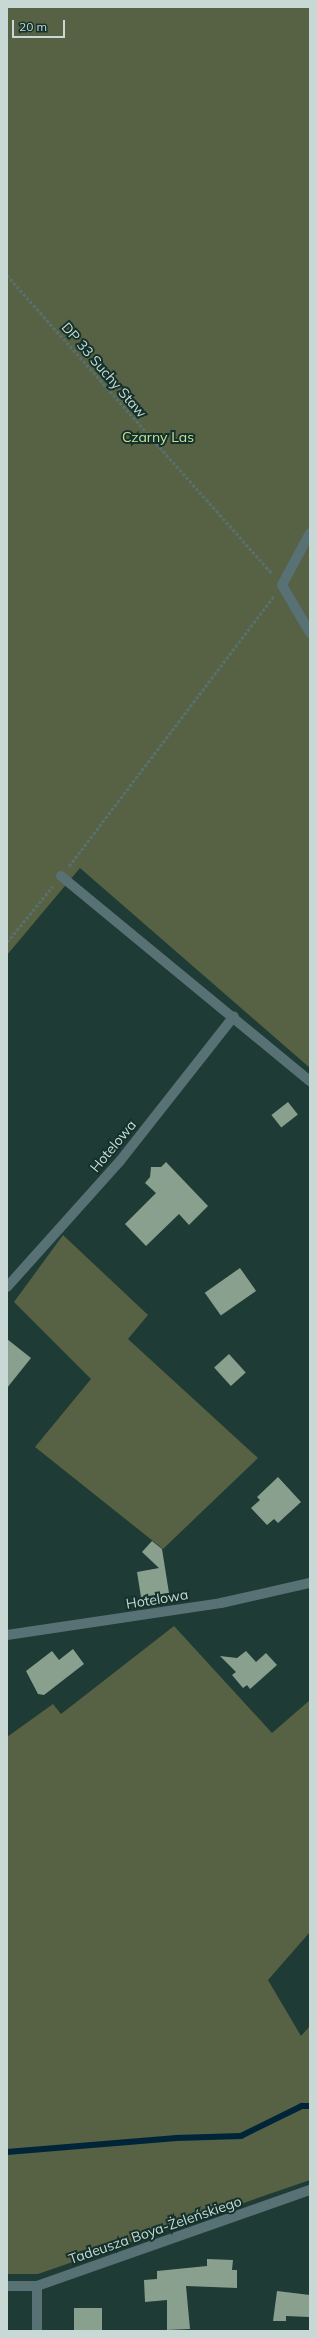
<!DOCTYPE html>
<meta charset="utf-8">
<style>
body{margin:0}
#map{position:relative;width:317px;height:2338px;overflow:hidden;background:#1e3b35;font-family:Mulish,sans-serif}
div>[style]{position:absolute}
.green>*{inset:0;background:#576143}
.stream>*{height:5.5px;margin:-2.75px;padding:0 2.75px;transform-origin:2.75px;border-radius:2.75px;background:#002438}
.building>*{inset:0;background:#8aa08e;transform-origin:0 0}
.path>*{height:2.5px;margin-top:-1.25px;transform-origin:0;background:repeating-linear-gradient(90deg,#58706b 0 3px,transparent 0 5px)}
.minor>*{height:10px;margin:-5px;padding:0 5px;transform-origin:5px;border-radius:5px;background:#577175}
span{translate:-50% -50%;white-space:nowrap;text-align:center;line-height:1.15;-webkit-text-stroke:4px #14312b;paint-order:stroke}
.street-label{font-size:14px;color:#c8d8d4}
.park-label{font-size:14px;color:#cae298}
.frame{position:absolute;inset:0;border:8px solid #c8d8d4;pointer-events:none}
.scale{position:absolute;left:12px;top:20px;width:53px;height:18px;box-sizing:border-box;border:2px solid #c8d8d4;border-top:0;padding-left:5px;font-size:12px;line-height:14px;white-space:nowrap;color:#c8d8d4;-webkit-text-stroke:3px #14312b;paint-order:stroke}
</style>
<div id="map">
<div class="green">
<i style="clip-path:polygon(7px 7px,310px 7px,310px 1068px,80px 868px,7px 955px)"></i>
<i style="clip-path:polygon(63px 1235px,148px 1315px,128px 1339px,258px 1458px,163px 1549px,35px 1447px,91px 1379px,14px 1302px)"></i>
<i style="clip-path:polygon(174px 1626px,272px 1733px,310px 1700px,310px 1932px,268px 1980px,301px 2036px,310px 2026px,310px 2180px,38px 2274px,7px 2274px,7px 1737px,53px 1704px,61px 1714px)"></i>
</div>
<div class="stream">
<i style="left:7px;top:2152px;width:170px;rotate:-4.7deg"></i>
<i style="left:176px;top:2138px;width:65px;rotate:-1.8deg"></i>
<i style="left:241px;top:2136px;width:68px;rotate:-26.2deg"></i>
<i style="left:302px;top:2106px;width:8px"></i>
</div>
<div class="building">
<i style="left:288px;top:1102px;width:16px;height:21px;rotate:52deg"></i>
<i style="clip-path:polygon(166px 1162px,208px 1206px,189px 1225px,179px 1214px,146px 1246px,125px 1224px,156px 1193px,145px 1183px,150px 1177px,151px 1167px,161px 1167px)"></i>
<i style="left:240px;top:1268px;width:28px;height:43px;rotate:55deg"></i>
<i style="clip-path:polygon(7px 1339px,31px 1358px,7px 1388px)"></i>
<i style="left:229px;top:1354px;width:25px;height:20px;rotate:48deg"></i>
<i style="clip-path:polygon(278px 1477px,301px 1502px,278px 1523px,274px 1519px,267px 1525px,251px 1508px,260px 1500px,257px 1497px)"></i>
<i style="clip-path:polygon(152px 1541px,162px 1549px,169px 1593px,141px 1597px,137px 1572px,159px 1568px,142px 1552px)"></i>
<i style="clip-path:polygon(73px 1649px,84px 1664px,44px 1695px,38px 1694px,26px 1671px,52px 1651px,59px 1660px)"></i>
<i style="clip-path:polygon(246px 1651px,256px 1662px,266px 1653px,277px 1665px,250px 1689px,247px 1685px,243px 1688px,232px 1675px,236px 1672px,220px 1656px,237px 1658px)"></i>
<i style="clip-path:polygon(207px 2259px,233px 2260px,232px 2270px,237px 2270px,237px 2288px,186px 2286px,190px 2329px,167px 2330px,167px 2300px,145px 2302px,144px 2280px,157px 2279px,157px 2271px,207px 2266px)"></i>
<i style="clip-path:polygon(277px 2291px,310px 2295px,309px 2317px,286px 2316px,286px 2321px,273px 2321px)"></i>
<i style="left:74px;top:2308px;width:28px;height:23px"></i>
</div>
<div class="path">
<i style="left:7px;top:275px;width:400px;rotate:48.4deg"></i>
<i style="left:69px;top:866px;width:339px;rotate:-52.8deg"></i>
<i style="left:7px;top:942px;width:72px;rotate:-50.6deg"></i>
</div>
<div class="minor">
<i style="left:310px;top:533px;width:59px;rotate:118.3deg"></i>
<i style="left:282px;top:585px;width:56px;rotate:59.7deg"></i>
<i style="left:61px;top:876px;width:323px;rotate:39.5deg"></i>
<i style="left:7px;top:1287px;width:169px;rotate:-48.1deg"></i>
<i style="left:120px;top:1161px;width:184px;rotate:-51.8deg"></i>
<i style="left:7px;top:1635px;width:216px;rotate:-8.5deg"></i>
<i style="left:221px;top:1603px;width:91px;rotate:-12.7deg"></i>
<i style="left:7px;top:2286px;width:30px"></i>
<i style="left:37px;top:2286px;width:289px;rotate:-19.4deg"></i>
<i style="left:37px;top:2286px;width:45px;rotate:90deg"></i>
</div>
<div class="street-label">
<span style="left:104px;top:370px;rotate:49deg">DP 33 Suchy Staw</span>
<span style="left:113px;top:1146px;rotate:-50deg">Hotelowa</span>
<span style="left:157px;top:1599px;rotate:-9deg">Hotelowa</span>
<span style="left:155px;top:2230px;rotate:-19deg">Tadeusza Boya-Żeleńskiego</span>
</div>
<div class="park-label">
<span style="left:158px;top:437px">Czarny Las</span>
</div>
<div class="frame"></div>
<div class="scale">20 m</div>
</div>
